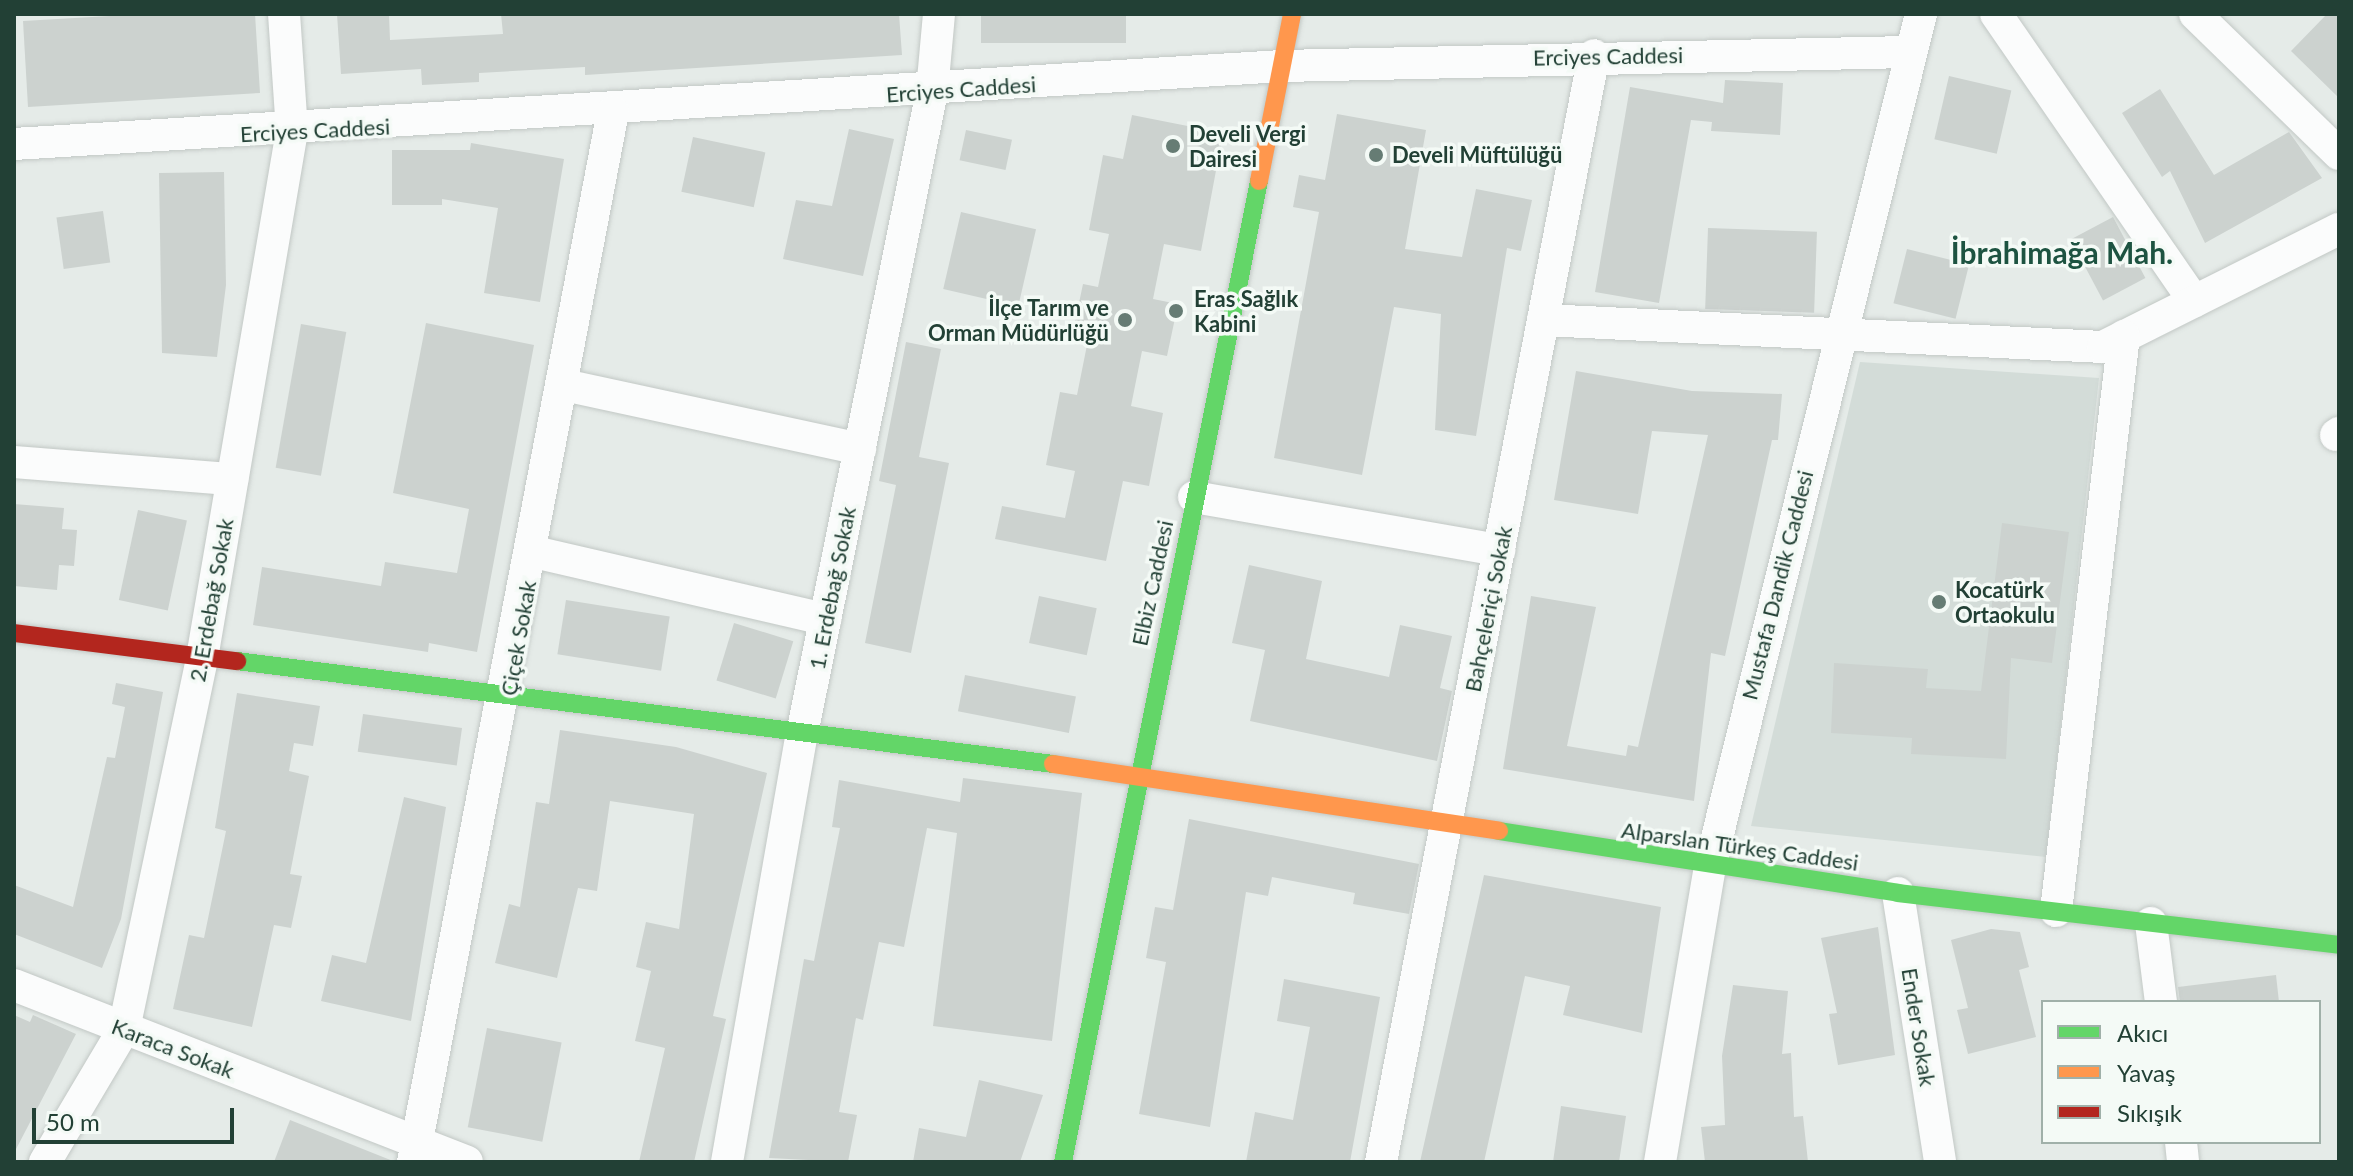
<!DOCTYPE html>
<meta charset="utf-8">
<style>
body{margin:0}
#map{position:relative;width:2353px;height:1176px;overflow:hidden;background:#e5ebe8;font-family:Lato,sans-serif}
div>[style]{position:absolute}
.built>*{inset:0;background:#d3dcd8}
.building>*{inset:0;background:#ccd2cf;transform-origin:0 0}
.roads{filter:drop-shadow(0 0 2px #c2c8c5) drop-shadow(0 0 2px #c2c8c5)}
.street>*{height:32px;margin:-16px;padding:0 16px;transform-origin:16px;border-radius:16px;background:#fbfcfc}
.fast>*{height:18px;margin:-9px;padding:0 9px;transform-origin:9px;border-radius:9px;background:#63d668}
.slow>*{height:18px;margin:-9px;padding:0 9px;transform-origin:9px;border-radius:9px;background:#ff974d}
.jam>*{height:18px;margin:-9px;padding:0 9px;transform-origin:9px;border-radius:9px;background:#b3261e}
.dots>*{width:22px;height:22px;translate:-50% -50%;box-sizing:border-box;border:4px solid #f4faf6;border-radius:50%}
span{translate:-50% -50%;white-space:nowrap;text-align:center;line-height:1.15;-webkit-text-stroke:7px #f4faf6;paint-order:stroke}
.street-label{font-size:22px;color:#224035}
.poi-label{font-size:22px;color:#224035;font-weight:700}
.left{translate:0 -50%;text-align:left}
.right{translate:-100% -50%;text-align:right}
.district-label{font-size:30px;color:#1d5341;font-weight:700}
.frame{position:absolute;inset:0;border:16px solid #224035;pointer-events:none}
.legend{position:absolute;left:2041px;top:1000px;width:280px;height:144px;box-sizing:border-box;background:#f4faf6;border:2px solid #a0b0a9;margin:0;padding:10px 14px;list-style:none;font-size:24px;color:#224035}
.legend li{display:flex;align-items:center;gap:16px;height:40px}
.legend b{width:40px;border:2px solid #a0b0a9}
.scale{position:absolute;left:32px;top:1108px;width:202px;height:36px;box-sizing:border-box;border:4px solid #224035;border-top:0;padding-left:10px;font-size:24px;line-height:28px;white-space:nowrap;color:#224035;-webkit-text-stroke:6px #f4faf6;paint-order:stroke}
</style>
<div id="map">
<div class="built">
<i style="clip-path:polygon(1860px 362px,2099px 378px,2046px 857px,1751px 826px)"></i>
</div>
<div class="building">
<i style="clip-path:polygon(144px 14px,255px 14px,260px 93px,28px 107px,23px 21px)"></i>
<i style="clip-path:polygon(337px 14px,389px 14px,390px 40px,503px 34px,501px 14px,899px 14px,902px 55px,585px 75px,585px 67px,479px 73px,479px 82px,422px 85px,421px 69px,341px 74px)"></i>
<i style="left:981px;top:14px;width:145px;height:29px"></i>
<i style="clip-path:polygon(2327px 14px,2339px 14px,2339px 98px,2291px 51px)"></i>
<i style="left:1949px;top:76px;width:64px;height:65px;rotate:13deg"></i>
<i style="clip-path:polygon(1725px 80px,1783px 83px,1780px 135px,1711px 131px,1712px 122px,1691px 120px,1659px 303px,1595px 292px,1630px 87px,1723px 103px)"></i>
<i style="clip-path:polygon(2160px 89px,2214px 175px,2289px 132px,2322px 178px,2205px 243px,2170px 171px,2162px 177px,2122px 113px)"></i>
<i style="clip-path:polygon(1337px 114px,1426px 130px,1405px 249px,1462px 257px,1476px 189px,1532px 200px,1521px 251px,1507px 248px,1476px 436px,1435px 430px,1441px 314px,1394px 307px,1362px 475px,1274px 458px,1319px 212px,1293px 207px,1299px 175px,1325px 180px)"></i>
<i style="clip-path:polygon(1132px 115px,1223px 133px,1201px 251px,1164px 244px,1153px 299px,1178px 304px,1167px 356px,1142px 351px,1131px 406px,1163px 413px,1149px 486px,1123px 481px,1106px 561px,995px 539px,1002px 506px,1065px 518px,1075px 471px,1046px 465px,1060px 392px,1077px 395px,1088px 340px,1072px 336px,1083px 284px,1098px 287px,1109px 234px,1089px 230px,1103px 155px,1123px 159px)"></i>
<i style="clip-path:polygon(849px 129px,894px 139px,863px 276px,783px 259px,796px 200px,832px 206px)"></i>
<i style="left:966px;top:130px;width:47px;height:31px;rotate:12deg"></i>
<i style="left:693px;top:137px;width:74px;height:56px;rotate:12deg"></i>
<i style="clip-path:polygon(471px 143px,564px 159px,540px 302px,484px 293px,498px 208px,442px 199px,442px 205px,392px 205px,392px 150px,470px 150px)"></i>
<i style="clip-path:polygon(224px 172px,226px 285px,217px 357px,162px 353px,159px 173px)"></i>
<i style="left:103px;top:211px;width:52px;height:47px;rotate:82deg"></i>
<i style="left:961px;top:212px;width:77px;height:79px;rotate:13deg"></i>
<i style="left:2113px;top:217px;width:69px;height:48px;rotate:62deg"></i>
<i style="left:1708px;top:228px;width:109px;height:81px;rotate:2deg"></i>
<i style="left:1907px;top:249px;width:64px;height:56px;rotate:14deg"></i>
<i style="clip-path:polygon(426px 323px,534px 345px,477px 652px,429px 643px,428px 652px,253px 625px,262px 567px,381px 586px,385px 562px,457px 573px,469px 509px,393px 493px)"></i>
<i style="left:301px;top:324px;width:46px;height:146px;rotate:10deg"></i>
<i style="clip-path:polygon(906px 342px,941px 349px,919px 457px,949px 463px,911px 653px,865px 643px,896px 485px,879px 481px)"></i>
<i style="clip-path:polygon(1576px 371px,1692px 391px,1782px 394px,1778px 440px,1772px 440px,1725px 656px,1711px 653px,1694px 801px,1503px 769px,1531px 596px,1596px 607px,1567px 746px,1626px 756px,1628px 745px,1638px 747px,1708px 435px,1652px 431px,1638px 514px,1554px 500px)"></i>
<i style="clip-path:polygon(14px 504px,64px 508px,62px 529px,77px 530px,74px 566px,59px 565px,57px 590px,14px 586px)"></i>
<i style="left:138px;top:510px;width:50px;height:92px;rotate:12deg"></i>
<i style="clip-path:polygon(2002px 523px,2069px 532px,2052px 663px,2011px 658px,2006px 759px,1911px 754px,1912px 738px,1831px 733px,1834px 663px,1928px 669px,1926px 688px,1981px 691px)"></i>
<i style="clip-path:polygon(1249px 565px,1322px 581px,1306px 659px,1389px 677px,1400px 625px,1452px 636px,1440px 688px,1452px 691px,1437px 761px,1250px 721px,1265px 650px,1232px 643px)"></i>
<i style="left:1039px;top:596px;width:59px;height:48px;rotate:12deg"></i>
<i style="left:566px;top:600px;width:105px;height:55px;rotate:9deg"></i>
<i style="left:734px;top:623px;width:62px;height:60px;rotate:17deg"></i>
<i style="left:965px;top:675px;width:113px;height:37px;rotate:11deg"></i>
<i style="clip-path:polygon(116px 683px,163px 692px,121px 919px,102px 968px,14px 934px,14px 885px,73px 907px,107px 757px,115px 758px,125px 707px,112px 704px)"></i>
<i style="clip-path:polygon(237px 693px,320px 706px,313px 746px,294px 743px,289px 771px,309px 776px,290px 874px,302px 876px,291px 928px,274px 925px,252px 1027px,173px 1009px,189px 935px,204px 938px,226px 831px,215px 828px)"></i>
<i style="left:363px;top:714px;width:100px;height:38px;rotate:8deg"></i>
<i style="clip-path:polygon(560px 730px,676px 747px,767px 773px,713px 1016px,726px 1019px,694px 1162px,639px 1162px,665px 1048px,635px 1041px,651px 971px,636px 967px,646px 922px,679px 929px,694px 814px,610px 801px,597px 891px,578px 888px,557px 978px,495px 963px,509px 904px,520px 907px,536px 802px,549px 804px)"></i>
<i style="clip-path:polygon(963px 778px,1082px 793px,1052px 1041px,933px 1026px,957px 833px,927px 828px,904px 947px,879px 942px,863px 1020px,856px 1018px,839px 1112px,857px 1115px,848px 1162px,769px 1158px,804px 959px,814px 961px,840px 828px,832px 827px,839px 780px,960px 802px)"></i>
<i style="clip-path:polygon(404px 797px,446px 807px,411px 1021px,321px 1001px,332px 955px,366px 963px)"></i>
<i style="clip-path:polygon(1189px 819px,1419px 864px,1409px 914px,1353px 904px,1355px 893px,1272px 877px,1268px 896px,1246px 892px,1210px 1127px,1139px 1114px,1166px 962px,1146px 958px,1155px 907px,1173px 910px)"></i>
<i style="clip-path:polygon(1484px 875px,1661px 907px,1642px 1033px,1563px 1015px,1570px 986px,1525px 976px,1484px 1162px,1420px 1162px)"></i>
<i style="clip-path:polygon(1878px 927px,1895px 1055px,1838px 1065px,1829px 1014px,1837px 1013px,1821px 938px)"></i>
<i style="clip-path:polygon(1991px 929px,2020px 932px,2029px 967px,2019px 970px,2036px 1037px,1968px 1054px,1957px 1010px,1968px 1008px,1951px 940px)"></i>
<i style="clip-path:polygon(2276px 975px,2279px 1002px,2180px 1002px,2178px 987px)"></i>
<i style="clip-path:polygon(1284px 979px,1380px 997px,1350px 1162px,1246px 1162px,1255px 1112px,1293px 1120px,1310px 1027px,1277px 1021px)"></i>
<i style="clip-path:polygon(1733px 985px,1788px 991px,1782px 1054px,1791px 1053px,1794px 1117px,1803px 1116px,1808px 1162px,1705px 1162px,1701px 1127px,1725px 1125px,1722px 1056px)"></i>
<i style="clip-path:polygon(14px 1015px,30px 1022px,33px 1015px,76px 1034px,14px 1153px)"></i>
<i style="left:487px;top:1028px;width:76px;height:101px;rotate:11deg"></i>
<i style="clip-path:polygon(979px 1080px,1043px 1095px,1020px 1162px,913px 1162px,919px 1128px,966px 1137px)"></i>
<i style="clip-path:polygon(1561px 1106px,1626px 1116px,1619px 1162px,1553px 1162px)"></i>
<i style="clip-path:polygon(290px 1120px,393px 1161px,393px 1162px,274px 1162px)"></i>
</div>
<div class="roads">
<div class="street">
<i style="left:1996px;top:14px;width:349px;rotate:55.4deg"></i>
<i style="left:2195px;top:14px;width:201px;rotate:44.2deg"></i>
<i style="left:14px;top:144px;width:1270px;rotate:-3.52deg"></i>
<i style="left:1282px;top:66px;width:627px;rotate:-1.28deg"></i>
<i style="left:1543px;top:320px;width:561px;rotate:2.76deg"></i>
<i style="left:2103px;top:347px;width:264px;rotate:-26.6deg"></i>
<i style="left:564px;top:385px;width:303px;rotate:12.2deg"></i>
<i style="left:2336px;top:435px;width:4px;rotate:-34deg"></i>
<i style="left:14px;top:462px;width:219px;rotate:4.5deg"></i>
<i style="left:1194px;top:497px;width:310px;rotate:9.9deg"></i>
<i style="left:534px;top:552px;width:299px;rotate:13deg"></i>
<i style="left:1898px;top:893px;width:272px;rotate:81.1deg"></i>
<i style="left:2056px;top:911px;width:579px;rotate:-83.26deg"></i>
<i style="left:2151px;top:923px;width:80px;rotate:82.8deg"></i>
<i style="left:14px;top:985px;width:486px;rotate:21.3deg"></i>
<i style="left:2181px;top:1142px;width:20px;rotate:84deg"></i>
<i style="left:45px;top:1162px;width:155px;rotate:-59.3deg"></i>
<i style="left:124px;top:1029px;width:379px;rotate:-78.1deg"></i>
<i style="left:202px;top:658px;width:535px;rotate:-80.31deg"></i>
<i style="left:292px;top:131px;width:117px;rotate:-93.9deg"></i>
<i style="left:413px;top:1162px;width:1069px;rotate:-79.22deg"></i>
<i style="left:727px;top:1162px;width:435px;rotate:-80.1deg"></i>
<i style="left:802px;top:734px;width:656px;rotate:-78.57deg"></i>
<i style="left:932px;top:91px;width:77px;rotate:-84.8deg"></i>
<i style="left:1381px;top:1162px;width:1127px;rotate:-79.11deg"></i>
<i style="left:1660px;top:1162px;width:300px;rotate:-80.4deg"></i>
<i style="left:1710px;top:866px;width:878px;rotate:-76.09deg"></i>
</div>
<div class="fast">
<i style="left:237px;top:661px;width:822px;rotate:7.19deg"></i>
<i style="left:1499px;top:831px;width:404px;rotate:8.8deg"></i>
<i style="left:1898px;top:893px;width:444px;rotate:6.7deg"></i>
<i style="left:1063px;top:1162px;width:1000px;rotate:-78.7deg"></i>
</div>
<div class="slow">
<i style="left:1259px;top:181px;width:170px;rotate:-78.8deg"></i>
<i style="left:1053px;top:764px;width:451px;rotate:8.5deg"></i>
</div>
<div class="jam">
<i style="left:14px;top:633px;width:225px;rotate:7.2deg"></i>
</div>
</div>
<div class="dots">
<i style="left:1173px;top:146px;background:#667c74"></i>
<i style="left:1376px;top:155px;background:#667c74"></i>
<i style="left:1176px;top:311px;background:#667c74"></i>
<i style="left:1125px;top:320px;background:#667c74"></i>
<i style="left:1939px;top:602px;background:#667c74"></i>
</div>
<div class="street-label">
<span style="left:1608px;top:56px;rotate:-1deg">Erciyes Caddesi</span>
<span style="left:961px;top:89px;rotate:-4deg">Erciyes Caddesi</span>
<span style="left:315px;top:130px;rotate:-3deg">Erciyes Caddesi</span>
<span style="left:1152px;top:583px;rotate:-78deg">Elbiz Caddesi</span>
<span style="left:1777px;top:585px;rotate:-76deg">Mustafa Dandik Caddesi</span>
<span style="left:832px;top:588px;rotate:-79deg">1. Erdebağ Sokak</span>
<span style="left:211px;top:600px;rotate:-80deg">2. Erdebağ Sokak</span>
<span style="left:1488px;top:609px;rotate:-79deg">Bahçeleriçi Sokak</span>
<span style="left:518px;top:638px;rotate:-80deg">Çiçek Sokak</span>
<span style="left:1740px;top:846px;rotate:8deg">Alparslan Türkeş Caddesi</span>
<span style="left:1919px;top:1027px;rotate:81deg">Ender Sokak</span>
<span style="left:173px;top:1048px;rotate:21deg">Karaca Sokak</span>
</div>
<div class="poi-label">
<span class="left" style="left:1189px;top:146px">Develi Vergi<br>Dairesi</span>
<span class="left" style="left:1392px;top:155px">Develi Müftülüğü</span>
<span class="left" style="left:1194px;top:311px">Eras Sağlık<br>Kabini</span>
<span class="right" style="left:1109px;top:320px">İlçe Tarım ve<br>Orman Müdürlüğü</span>
<span class="left" style="left:1955px;top:602px">Kocatürk<br>Ortaokulu</span>
</div>
<div class="district-label">
<span style="left:2062px;top:252px">İbrahimağa Mah.</span>
</div>
<div class="frame"></div>
<ul class="legend">
<li><b style="height:10px;background:#63d668"></b>Akıcı</li>
<li><b style="height:10px;background:#ff974d"></b>Yavaş</li>
<li><b style="height:10px;background:#b3261e"></b>Sıkışık</li>
</ul>
<div class="scale">50 m</div>
</div>
